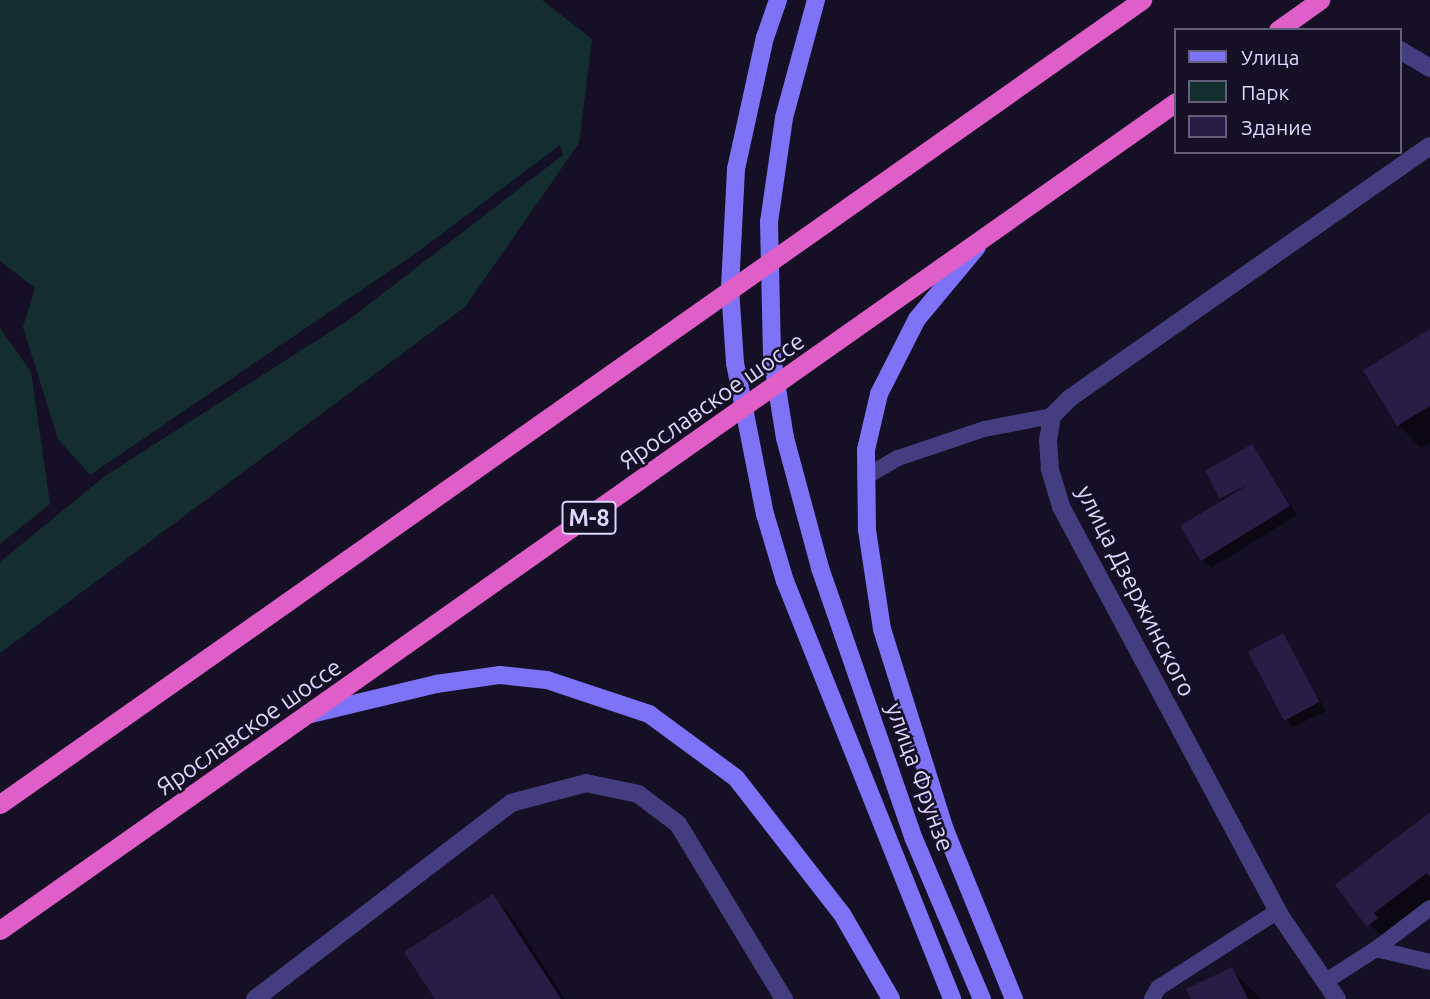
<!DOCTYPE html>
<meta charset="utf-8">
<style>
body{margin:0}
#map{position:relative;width:1430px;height:999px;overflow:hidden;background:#151025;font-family:Ubuntu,sans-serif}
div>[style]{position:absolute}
.green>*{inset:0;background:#142e2f}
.shadow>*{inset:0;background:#0007}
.building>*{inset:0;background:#281d45;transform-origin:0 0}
.service>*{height:16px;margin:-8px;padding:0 8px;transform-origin:8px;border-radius:8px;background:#443e81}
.minor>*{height:18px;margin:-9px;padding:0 9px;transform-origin:9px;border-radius:9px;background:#443e81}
.secondary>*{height:18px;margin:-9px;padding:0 9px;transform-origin:9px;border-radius:9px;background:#7e73f7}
.trunk>*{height:19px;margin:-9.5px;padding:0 9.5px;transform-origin:9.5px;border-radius:9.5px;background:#df5ec8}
span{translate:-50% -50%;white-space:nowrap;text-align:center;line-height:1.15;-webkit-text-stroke:5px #151025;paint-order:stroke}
.shield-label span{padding:2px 5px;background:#151025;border:2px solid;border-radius:5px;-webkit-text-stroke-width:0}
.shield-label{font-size:23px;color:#ddd6fd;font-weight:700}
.street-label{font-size:24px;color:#ddd6fd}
.legend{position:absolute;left:1174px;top:28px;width:228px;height:126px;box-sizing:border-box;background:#151025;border:2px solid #655f7b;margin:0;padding:9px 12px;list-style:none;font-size:21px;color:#ddd6fd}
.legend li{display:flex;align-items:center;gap:14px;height:35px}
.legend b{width:35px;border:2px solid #655f7b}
</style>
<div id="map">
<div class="green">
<i style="clip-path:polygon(0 0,542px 0,592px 39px,579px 143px,465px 307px,0 653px,0 562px,105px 476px,347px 321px,563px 155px,560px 145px,419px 251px,90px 475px,58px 439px,23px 327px,35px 288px,0 261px)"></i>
<i style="clip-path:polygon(0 328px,31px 372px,50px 504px,0 544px)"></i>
</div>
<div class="shadow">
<i style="clip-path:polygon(1430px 331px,1430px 443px,1421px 448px,1399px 425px,1365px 371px)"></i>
<i style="clip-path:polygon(1252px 446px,1297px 515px,1211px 568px,1202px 559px,1222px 498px)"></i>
<i style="clip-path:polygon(1282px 635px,1326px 711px,1293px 727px,1285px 719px)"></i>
<i style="clip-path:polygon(1430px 814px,1430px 911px,1396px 937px,1400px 942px,1391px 948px,1337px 885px)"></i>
<i style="clip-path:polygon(492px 896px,509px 913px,565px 999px,437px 999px)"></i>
<i style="clip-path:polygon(1231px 969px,1261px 999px,1193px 999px)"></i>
</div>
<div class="building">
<i style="clip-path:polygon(1430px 329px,1430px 406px,1397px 426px,1363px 370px)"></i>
<i style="clip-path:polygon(1252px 444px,1290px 506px,1201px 561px,1180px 526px,1249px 484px,1220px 499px,1205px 471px)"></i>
<i style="left:1283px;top:633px;width:78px;height:40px;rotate:62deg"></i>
<i style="clip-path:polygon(1430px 812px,1430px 878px,1427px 873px,1374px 913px,1378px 918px,1367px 927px,1335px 885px)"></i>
<i style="clip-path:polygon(493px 894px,561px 999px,435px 999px,404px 952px)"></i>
<i style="clip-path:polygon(1232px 967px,1248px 999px,1191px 999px,1186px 989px)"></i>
</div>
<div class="service">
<i style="left:865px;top:477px;width:38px;rotate:-30deg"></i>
<i style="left:898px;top:458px;width:91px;rotate:-18.6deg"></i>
<i style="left:984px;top:429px;width:69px;rotate:-10.8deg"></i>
<i style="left:1376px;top:949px;width:68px;rotate:-37.2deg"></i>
<i style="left:1326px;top:981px;width:59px;rotate:-32.6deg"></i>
<i style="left:1376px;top:949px;width:56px;rotate:13.5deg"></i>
<i style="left:1152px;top:999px;width:13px;rotate:-61deg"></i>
<i style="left:1158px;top:988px;width:143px;rotate:-32.7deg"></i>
</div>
<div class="minor">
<i style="left:1400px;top:50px;width:35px;rotate:31deg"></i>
<i style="left:255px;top:999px;width:322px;rotate:-37.4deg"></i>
<i style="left:511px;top:803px;width:78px;rotate:-14.9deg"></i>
<i style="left:586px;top:783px;width:53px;rotate:11.9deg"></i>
<i style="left:638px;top:794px;width:50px;rotate:36.9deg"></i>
<i style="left:678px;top:824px;width:205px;rotate:58.8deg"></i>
<i style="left:1337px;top:999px;width:99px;rotate:-124.3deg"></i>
<i style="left:1281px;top:917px;width:466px;rotate:-118.2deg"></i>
<i style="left:1061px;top:506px;width:39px;rotate:-107deg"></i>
<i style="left:1050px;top:469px;width:28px;rotate:-94deg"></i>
<i style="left:1048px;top:441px;width:25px;rotate:-81deg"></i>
<i style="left:1052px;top:416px;width:25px;rotate:-45deg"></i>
<i style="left:1070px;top:398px;width:439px;rotate:-35deg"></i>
</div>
<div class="secondary">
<i style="left:778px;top:0;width:39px;rotate:109deg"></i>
<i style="left:765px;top:37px;width:135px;rotate:102.4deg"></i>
<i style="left:736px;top:169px;width:119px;rotate:92.9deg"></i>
<i style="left:730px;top:288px;width:75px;rotate:86.2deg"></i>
<i style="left:735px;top:363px;width:154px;rotate:78.8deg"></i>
<i style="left:765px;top:514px;width:70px;rotate:73.4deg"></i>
<i style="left:785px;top:581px;width:450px;rotate:68.2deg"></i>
<i style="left:816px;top:0;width:122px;rotate:105.2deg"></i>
<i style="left:784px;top:118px;width:105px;rotate:98.2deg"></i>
<i style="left:769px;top:222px;width:135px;rotate:88.7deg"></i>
<i style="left:772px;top:357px;width:82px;rotate:80.9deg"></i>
<i style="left:785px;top:438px;width:135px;rotate:74.9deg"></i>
<i style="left:820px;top:568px;width:287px;rotate:70.9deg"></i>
<i style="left:914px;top:839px;width:174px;rotate:67deg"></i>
<i style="left:977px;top:247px;width:94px;rotate:129.8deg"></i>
<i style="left:917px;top:319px;width:84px;rotate:116.9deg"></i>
<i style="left:879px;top:394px;width:57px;rotate:103.1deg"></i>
<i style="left:866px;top:450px;width:80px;rotate:89.3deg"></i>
<i style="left:867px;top:530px;width:100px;rotate:81.4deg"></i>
<i style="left:882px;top:629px;width:211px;rotate:72.6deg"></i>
<i style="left:945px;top:830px;width:183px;rotate:67.8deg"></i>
<i style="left:311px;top:714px;width:129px;rotate:-13.5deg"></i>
<i style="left:436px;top:684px;width:65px;rotate:-8deg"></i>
<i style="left:500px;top:675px;width:47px;rotate:6.1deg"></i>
<i style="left:547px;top:680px;width:108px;rotate:18.4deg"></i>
<i style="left:649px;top:714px;width:108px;rotate:36.3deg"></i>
<i style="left:736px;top:778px;width:172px;rotate:52.1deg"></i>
<i style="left:842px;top:914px;width:98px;rotate:60deg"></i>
</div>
<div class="trunk">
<i style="left:1278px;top:30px;width:52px;rotate:-35.5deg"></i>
<i style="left:0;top:804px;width:1397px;rotate:-35.15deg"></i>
<i style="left:0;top:930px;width:1438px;rotate:-35.15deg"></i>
</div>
<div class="shield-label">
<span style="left:589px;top:518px">М-8</span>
</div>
<div class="street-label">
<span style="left:712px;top:401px;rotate:-35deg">Ярославское шоссе</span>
<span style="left:1136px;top:591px;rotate:63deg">улица Дзержинского</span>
<span style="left:249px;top:727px;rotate:-35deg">Ярославское шоссе</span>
<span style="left:920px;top:777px;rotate:70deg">улица Фрунзе</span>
</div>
<ul class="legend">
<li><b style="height:9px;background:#7e73f7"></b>Улица</li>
<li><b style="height:19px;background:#142e2f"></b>Парк</li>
<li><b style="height:19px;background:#281d45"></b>Здание</li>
</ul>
</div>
